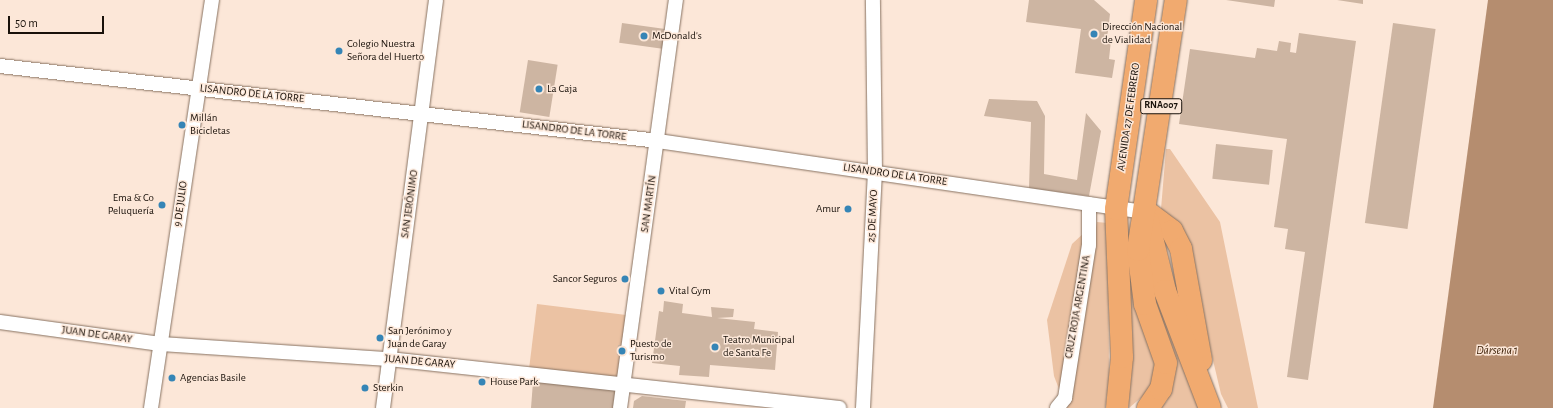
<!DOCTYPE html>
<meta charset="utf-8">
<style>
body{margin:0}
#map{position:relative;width:1553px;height:408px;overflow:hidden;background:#fce7d8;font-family:"Alegreya Sans",sans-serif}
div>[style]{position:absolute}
.green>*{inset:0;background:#ebc2a3;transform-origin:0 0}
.water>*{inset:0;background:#b58d6f}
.building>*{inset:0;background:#cdb5a2;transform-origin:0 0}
.roads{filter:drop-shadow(0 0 1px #887261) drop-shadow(0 0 1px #887261)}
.street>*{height:14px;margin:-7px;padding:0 7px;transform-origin:7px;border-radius:7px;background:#fff}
.highway>*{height:22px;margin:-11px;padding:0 11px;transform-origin:11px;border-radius:11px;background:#f1aa6f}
.dots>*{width:11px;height:11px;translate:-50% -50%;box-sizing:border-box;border:2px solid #fce7d8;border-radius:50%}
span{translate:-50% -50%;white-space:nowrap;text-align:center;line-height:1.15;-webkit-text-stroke:3px #fce7d8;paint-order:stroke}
.shield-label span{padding:1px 3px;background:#fce7d8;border:1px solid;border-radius:3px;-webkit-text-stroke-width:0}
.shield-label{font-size:10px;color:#19110a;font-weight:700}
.poi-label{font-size:11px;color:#19110a}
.left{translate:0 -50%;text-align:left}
.right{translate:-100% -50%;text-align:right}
.street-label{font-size:11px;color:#19110a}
.water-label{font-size:12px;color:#41250c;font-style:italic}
.scale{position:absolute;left:8px;top:16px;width:96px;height:18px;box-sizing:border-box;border:2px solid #19110a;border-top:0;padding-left:5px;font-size:12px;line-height:14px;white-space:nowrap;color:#19110a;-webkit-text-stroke:3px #fce7d8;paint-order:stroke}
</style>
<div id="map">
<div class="green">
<i style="clip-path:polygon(1166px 149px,1170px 149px,1220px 222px,1258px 408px,1228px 408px,1221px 394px,1203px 318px,1161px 209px)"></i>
<i style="clip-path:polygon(1097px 222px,1108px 223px,1109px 381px,1105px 408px,1064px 408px)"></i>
<i style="clip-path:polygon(1086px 231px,1062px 397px,1054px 376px,1047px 320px,1072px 244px)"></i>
<i style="clip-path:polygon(1150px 277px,1201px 408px,1160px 408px,1167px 401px,1173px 375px,1154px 304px)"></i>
<i style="clip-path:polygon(1130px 282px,1155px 357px,1156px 373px,1150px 390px,1129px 408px)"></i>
<i style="left:537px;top:304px;width:94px;height:65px;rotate:7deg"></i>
</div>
<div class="water">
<i style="clip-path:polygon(1488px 0,1553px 0,1553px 408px,1433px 408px)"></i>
</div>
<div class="building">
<i style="clip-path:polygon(1029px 0,1094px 0,1110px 14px,1107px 39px,1111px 40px,1109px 59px,1115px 60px,1112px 78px,1075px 73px,1081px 29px,1026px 22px)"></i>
<i style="clip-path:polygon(1226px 0,1275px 0,1274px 7px)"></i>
<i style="clip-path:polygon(1337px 0,1363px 0,1363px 4px)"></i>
<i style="left:622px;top:23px;width:49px;height:20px;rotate:8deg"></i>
<i style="left:1393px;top:23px;width:43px;height:202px;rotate:8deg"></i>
<i style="clip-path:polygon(1299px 33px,1356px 41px,1308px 380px,1287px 377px,1305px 252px,1285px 249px,1288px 229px,1274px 227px,1287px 139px,1179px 124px,1190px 49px,1255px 58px,1257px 48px,1277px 51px,1279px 41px,1291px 43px,1290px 52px,1296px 53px)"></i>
<i style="left:528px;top:60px;width:30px;height:53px;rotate:9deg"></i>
<i style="clip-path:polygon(989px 99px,1037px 101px,1045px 116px,1044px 174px,1077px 180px,1086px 113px,1101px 131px,1089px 196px,1029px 188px,1031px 122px,984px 116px)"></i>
<i style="left:1216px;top:144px;width:57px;height:35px;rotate:6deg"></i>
<i style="clip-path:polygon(664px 301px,683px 304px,682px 313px,712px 317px,711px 307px,734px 309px,733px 317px,717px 318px,755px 322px,754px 329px,778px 332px,775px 370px,710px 365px,709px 377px,679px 375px,680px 366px,652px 363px,659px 311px,663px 312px)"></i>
<i style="left:618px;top:345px;width:9px;height:10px;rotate:6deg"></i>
<i style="clip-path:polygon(533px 382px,617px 389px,615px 408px,531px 408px)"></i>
<i style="clip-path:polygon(642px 396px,686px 401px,685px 408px,633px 408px,634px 401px)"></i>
</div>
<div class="roads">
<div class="street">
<i style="left:0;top:66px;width:662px;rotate:6.5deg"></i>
<i style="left:658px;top:141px;width:494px;rotate:8.3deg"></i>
<i style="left:0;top:322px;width:162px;rotate:7.8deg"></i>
<i style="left:161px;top:344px;width:228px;rotate:3.8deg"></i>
<i style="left:389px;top:359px;width:453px;rotate:6.2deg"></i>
<i style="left:151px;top:408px;width:413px;rotate:-81.5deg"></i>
<i style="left:383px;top:408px;width:411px;rotate:-82.6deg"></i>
<i style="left:620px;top:408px;width:412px;rotate:-82.2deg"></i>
<i style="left:863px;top:408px;width:236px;rotate:-87.1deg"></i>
<i style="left:875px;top:172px;width:172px;rotate:-90.7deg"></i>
<i style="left:1057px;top:408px;width:13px;rotate:-51deg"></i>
<i style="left:1065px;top:398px;width:155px;rotate:-81.1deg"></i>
<i style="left:1089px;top:245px;width:41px;rotate:-90deg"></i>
</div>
<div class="highway">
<i style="left:1147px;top:212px;width:31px;rotate:37deg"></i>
<i style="left:1172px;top:231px;width:20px;rotate:63deg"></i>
<i style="left:1181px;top:249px;width:113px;rotate:79.8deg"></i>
<i style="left:1148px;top:221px;width:72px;rotate:76.3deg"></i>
<i style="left:1165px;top:291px;width:125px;rotate:69deg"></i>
<i style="left:1117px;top:408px;width:51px;rotate:-84.4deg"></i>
<i style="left:1122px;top:357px;width:148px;rotate:-92.3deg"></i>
<i style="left:1116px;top:209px;width:211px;rotate:-81.8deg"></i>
<i style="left:1148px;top:408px;width:23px;rotate:-56deg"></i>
<i style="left:1161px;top:389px;width:26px;rotate:-79deg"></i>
<i style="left:1166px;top:363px;width:63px;rotate:-109.6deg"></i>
<i style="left:1145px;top:304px;width:54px;rotate:-97.4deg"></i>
<i style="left:1138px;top:250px;width:253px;rotate:-81.4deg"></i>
</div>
</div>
<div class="dots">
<i style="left:1094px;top:34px;background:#3585b6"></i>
<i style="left:644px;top:36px;background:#3585b6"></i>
<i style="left:339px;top:51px;background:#3585b6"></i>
<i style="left:539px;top:89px;background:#3585b6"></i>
<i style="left:182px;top:125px;background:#3585b6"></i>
<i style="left:162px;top:205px;background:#3585b6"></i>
<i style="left:848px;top:209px;background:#3585b6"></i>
<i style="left:625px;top:279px;background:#3585b6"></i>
<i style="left:661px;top:291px;background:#3585b6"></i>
<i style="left:380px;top:338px;background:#3585b6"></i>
<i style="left:715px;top:347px;background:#3585b6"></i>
<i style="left:622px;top:351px;background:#3585b6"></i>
<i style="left:172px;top:378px;background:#3585b6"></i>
<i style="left:482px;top:382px;background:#3585b6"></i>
<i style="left:365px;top:388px;background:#3585b6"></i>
</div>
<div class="shield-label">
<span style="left:1161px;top:106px">RNA007</span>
</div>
<div class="poi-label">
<span class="left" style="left:1102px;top:34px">Dirección Nacional<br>de Vialidad</span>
<span class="left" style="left:652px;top:36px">McDonald's</span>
<span class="left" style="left:347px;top:51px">Colegio Nuestra<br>Señora del Huerto</span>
<span class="left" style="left:547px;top:89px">La Caja</span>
<span class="left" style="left:190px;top:125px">Millán<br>Bicicletas</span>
<span class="right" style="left:154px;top:205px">Ema &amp; Co<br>Peluquería</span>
<span class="right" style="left:840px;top:209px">Amur</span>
<span class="right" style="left:617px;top:279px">Sancor Seguros</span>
<span class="left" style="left:669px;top:291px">Vital Gym</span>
<span class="left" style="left:388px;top:338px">San Jerónimo y<br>Juan de Garay</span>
<span class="left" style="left:723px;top:347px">Teatro Municipal<br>de Santa Fe</span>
<span class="left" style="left:630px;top:351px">Puesto de<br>Turismo</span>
<span class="left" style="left:180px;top:378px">Agencias Basile</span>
<span class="left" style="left:490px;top:382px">House Park</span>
<span class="left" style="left:373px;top:388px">Sterkin</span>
</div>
<div class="street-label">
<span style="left:252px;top:94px;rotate:6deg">LISANDRO DE LA TORRE</span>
<span style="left:1129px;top:117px;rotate:-82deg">AVENIDA 27 DE FEBRERO</span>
<span style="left:574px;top:131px;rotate:7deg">LISANDRO DE LA TORRE</span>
<span style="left:895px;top:175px;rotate:8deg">LISANDRO DE LA TORRE</span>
<span style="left:181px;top:204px;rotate:-82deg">9 DE JULIO</span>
<span style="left:410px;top:204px;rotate:-82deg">SAN JERÓNIMO</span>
<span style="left:649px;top:204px;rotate:-82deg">SAN MARTÍN</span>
<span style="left:873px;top:216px;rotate:-87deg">25 DE MAYO</span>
<span style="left:1078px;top:307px;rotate:-80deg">CRUZ ROJA ARGENTINA</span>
<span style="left:97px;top:335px;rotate:8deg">JUAN DE GARAY</span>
<span style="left:420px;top:362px;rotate:5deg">JUAN DE GARAY</span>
</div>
<div class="water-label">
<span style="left:1497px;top:351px">Dársena 1</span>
</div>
<div class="scale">50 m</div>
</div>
